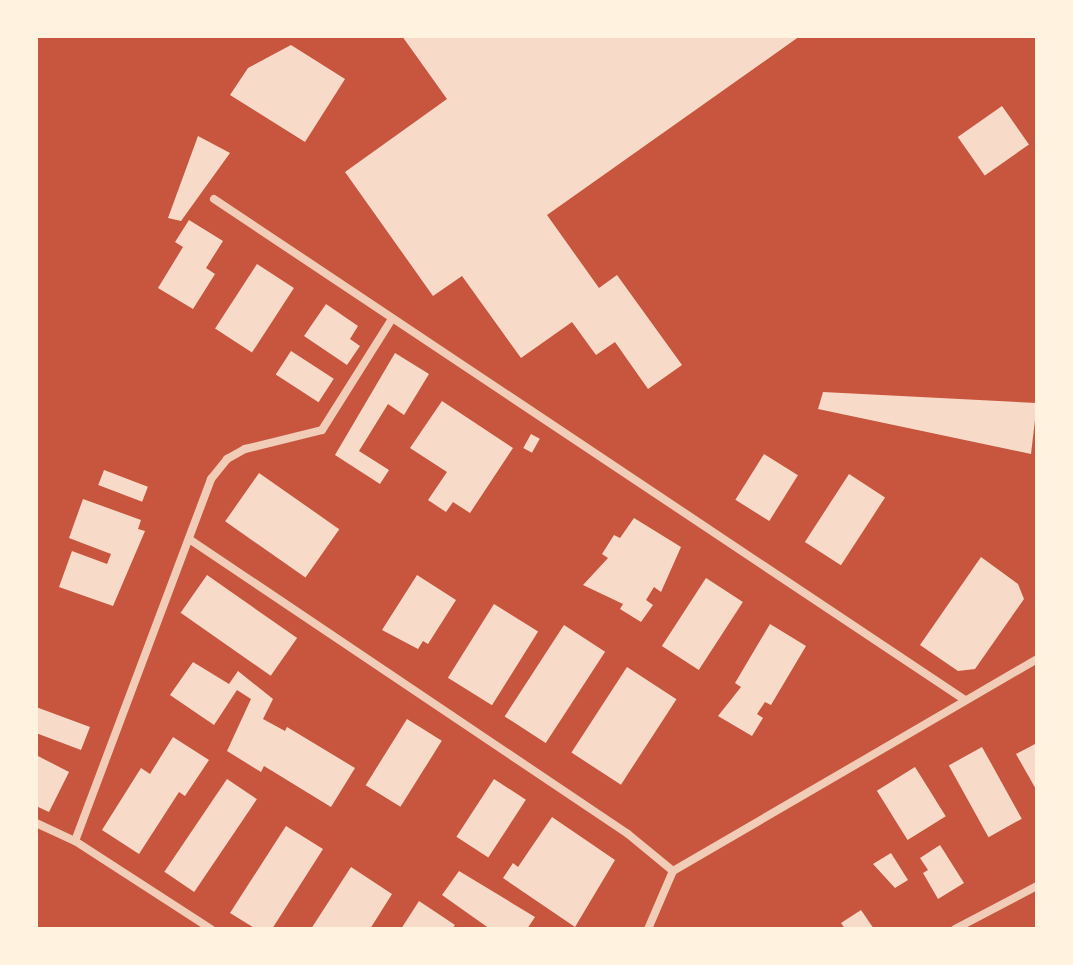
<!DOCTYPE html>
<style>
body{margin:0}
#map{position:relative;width:1073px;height:965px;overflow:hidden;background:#c8553d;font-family:"Noto Sans",sans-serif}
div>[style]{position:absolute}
.building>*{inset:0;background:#f7dbc8;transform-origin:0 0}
.minor>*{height:8px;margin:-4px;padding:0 4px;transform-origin:4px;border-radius:4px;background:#f1ccb7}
span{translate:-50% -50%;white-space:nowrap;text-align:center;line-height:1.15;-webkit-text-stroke:6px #fff3e0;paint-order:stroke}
.frame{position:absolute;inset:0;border:38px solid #fff3e0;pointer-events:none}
</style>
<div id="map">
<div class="building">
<i style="clip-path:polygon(402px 36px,800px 36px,547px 215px,599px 288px,617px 275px,682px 365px,648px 389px,615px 342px,596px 355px,572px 322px,521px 358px,462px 276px,433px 296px,345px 172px,447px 99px)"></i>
<i style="clip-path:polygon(291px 45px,345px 79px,305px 142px,230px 95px,248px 68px)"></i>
<i style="left:1002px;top:106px;width:47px;height:54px;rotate:55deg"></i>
<i style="clip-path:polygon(198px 136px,230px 153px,181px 221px,168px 218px)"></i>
<i style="clip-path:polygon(189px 220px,223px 241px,206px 268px,215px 274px,193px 309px,158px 288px,183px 247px,175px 242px)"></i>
<i style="left:257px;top:264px;width:44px;height:77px;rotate:33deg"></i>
<i style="clip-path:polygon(326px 304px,358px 326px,350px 339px,360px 346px,347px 365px,304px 336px)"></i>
<i style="left:291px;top:351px;width:51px;height:28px;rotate:33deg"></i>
<i style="clip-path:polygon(395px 353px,429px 374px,404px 415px,388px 404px,359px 451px,389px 470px,380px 484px,335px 455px)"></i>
<i style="clip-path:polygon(823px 392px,1037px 403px,1031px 454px,818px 409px)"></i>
<i style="clip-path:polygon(442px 401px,513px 448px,470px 513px,453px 502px,446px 512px,428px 500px,447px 472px,410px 448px)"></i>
<i style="left:531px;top:434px;width:10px;height:16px;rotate:29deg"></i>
<i style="left:764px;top:454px;width:40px;height:54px;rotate:32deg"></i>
<i style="left:104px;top:470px;width:47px;height:16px;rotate:21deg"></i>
<i style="left:259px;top:473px;width:98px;height:59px;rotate:35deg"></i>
<i style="left:849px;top:474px;width:43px;height:81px;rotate:33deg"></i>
<i style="clip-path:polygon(83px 499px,141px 520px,138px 529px,145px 531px,113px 606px,59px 587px,72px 551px,107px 564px,111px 554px,69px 538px)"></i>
<i style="clip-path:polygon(634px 518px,681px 547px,661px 592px,654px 587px,646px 600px,653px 605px,641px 622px,620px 609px,623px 604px,583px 585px,608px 558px,602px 554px,614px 535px,620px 538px)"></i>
<i style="clip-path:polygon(981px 557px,1018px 584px,1024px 599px,975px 669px,958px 671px,920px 645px)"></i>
<i style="left:207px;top:575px;width:110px;height:46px;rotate:35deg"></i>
<i style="clip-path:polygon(417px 575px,456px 600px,428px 644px,423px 641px,418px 649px,382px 630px)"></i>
<i style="left:706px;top:578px;width:44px;height:81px;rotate:33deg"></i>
<i style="left:494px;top:604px;width:52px;height:87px;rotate:32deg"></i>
<i style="clip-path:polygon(770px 624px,806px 646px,771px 705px,765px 702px,757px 714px,763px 718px,752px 736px,718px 716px,741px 687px,735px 683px)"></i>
<i style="left:564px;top:625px;width:49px;height:109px;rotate:33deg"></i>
<i style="clip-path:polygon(193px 662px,229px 684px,238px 671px,273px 699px,263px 719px,285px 731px,287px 727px,355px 768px,331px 807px,264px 766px,261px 772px,227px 751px,251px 699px,237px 690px,214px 725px,170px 695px)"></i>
<i style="left:627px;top:667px;width:59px;height:102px;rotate:33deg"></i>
<i style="clip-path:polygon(36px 707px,90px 727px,81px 750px,36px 733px)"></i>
<i style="left:407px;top:719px;width:41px;height:78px;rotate:32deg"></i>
<i style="clip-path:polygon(173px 737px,209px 760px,185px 796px,179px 792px,139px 854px,102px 830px,141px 768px,150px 774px)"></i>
<i style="clip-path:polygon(1037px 743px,1037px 791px,1016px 754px)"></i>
<i style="left:982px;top:747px;width:82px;height:38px;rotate:61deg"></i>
<i style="clip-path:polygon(36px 755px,69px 772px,49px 812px,36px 806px)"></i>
<i style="left:915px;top:767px;width:58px;height:45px;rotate:58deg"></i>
<i style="left:227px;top:779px;width:36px;height:112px;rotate:34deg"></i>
<i style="left:494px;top:779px;width:38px;height:69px;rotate:33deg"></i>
<i style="clip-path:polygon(552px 817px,615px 860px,575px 927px,503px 878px,513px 863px,518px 867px)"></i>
<i style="clip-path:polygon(286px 826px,323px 849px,272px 929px,256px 929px,230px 913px)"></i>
<i style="clip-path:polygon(940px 845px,964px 883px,938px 899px,923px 873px,928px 870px,920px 858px)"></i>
<i style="clip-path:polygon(891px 853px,908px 880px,895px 888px,873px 864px)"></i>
<i style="clip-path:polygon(351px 867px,392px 894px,370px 929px,311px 929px)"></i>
<i style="clip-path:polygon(459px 871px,535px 917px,527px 929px,490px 929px,442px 895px)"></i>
<i style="clip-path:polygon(419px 901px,455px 925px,452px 929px,401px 929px)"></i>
<i style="clip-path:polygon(861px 910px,874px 929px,845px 929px,841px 923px)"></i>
</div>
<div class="minor">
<i style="left:214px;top:199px;width:903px;rotate:33.71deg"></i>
<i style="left:189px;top:539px;width:529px;rotate:33.9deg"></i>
<i style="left:628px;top:834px;width:58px;rotate:39.4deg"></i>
<i style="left:36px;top:823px;width:43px;rotate:24.8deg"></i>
<i style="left:75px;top:841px;width:162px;rotate:32.9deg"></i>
<i style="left:75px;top:841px;width:387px;rotate:-69.4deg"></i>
<i style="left:211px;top:479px;width:26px;rotate:-51deg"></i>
<i style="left:227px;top:459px;width:21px;rotate:-29deg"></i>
<i style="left:245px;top:449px;width:79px;rotate:-13.9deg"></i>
<i style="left:322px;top:430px;width:131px;rotate:-57.8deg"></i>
<i style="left:648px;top:929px;width:63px;rotate:-66.7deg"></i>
<i style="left:673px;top:871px;width:421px;rotate:-30.2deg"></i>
<i style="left:955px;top:929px;width:93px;rotate:-27.7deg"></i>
</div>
<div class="frame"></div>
</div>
